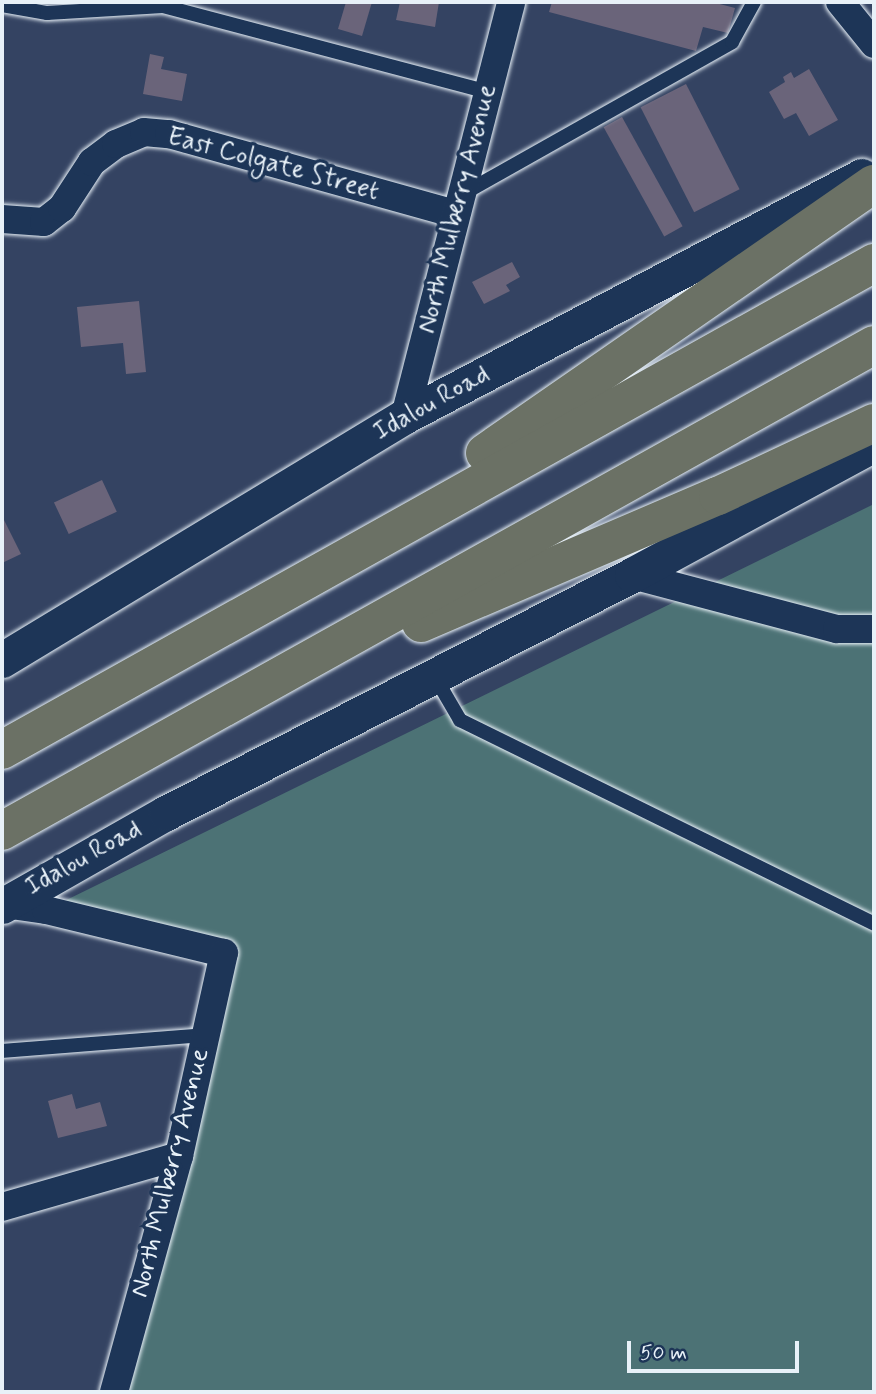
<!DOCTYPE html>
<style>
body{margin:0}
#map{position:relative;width:876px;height:1394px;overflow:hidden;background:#344362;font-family:Mynerve,sans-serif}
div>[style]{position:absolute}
.green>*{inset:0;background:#4c7275}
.building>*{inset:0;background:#6a647a;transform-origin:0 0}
.roads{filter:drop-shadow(0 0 2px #e8f1f8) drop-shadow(0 0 2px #e8f1f8)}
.service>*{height:14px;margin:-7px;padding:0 7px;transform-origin:7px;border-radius:7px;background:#1d3557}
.minor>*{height:28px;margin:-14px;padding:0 14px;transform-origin:14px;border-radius:14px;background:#1d3557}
.tertiary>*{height:35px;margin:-17.5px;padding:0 17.5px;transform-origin:17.5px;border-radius:17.5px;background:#1d3557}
.trunk>*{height:38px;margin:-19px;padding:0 19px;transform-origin:19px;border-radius:19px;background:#6b7165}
span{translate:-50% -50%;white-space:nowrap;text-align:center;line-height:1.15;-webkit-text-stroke:7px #1d3557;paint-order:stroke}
.street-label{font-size:26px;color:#e8f1f8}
.frame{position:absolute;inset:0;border:4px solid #e8f1f8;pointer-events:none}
.scale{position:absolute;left:627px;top:1341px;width:172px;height:32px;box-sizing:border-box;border:4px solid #e8f1f8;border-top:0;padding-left:9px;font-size:21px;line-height:24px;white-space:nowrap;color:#e8f1f8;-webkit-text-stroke:5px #1d3557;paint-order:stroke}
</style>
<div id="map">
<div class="green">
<i style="clip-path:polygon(874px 504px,874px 1392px,122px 1392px,224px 954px,46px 910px)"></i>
</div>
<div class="building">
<i style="clip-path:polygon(346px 2px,372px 2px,362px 36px,338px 29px)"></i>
<i style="clip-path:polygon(400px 2px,439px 2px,435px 27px,396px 20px)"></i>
<i style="clip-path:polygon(552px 2px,712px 2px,735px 8px,728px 33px,703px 27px,696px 51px,549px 12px)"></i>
<i style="clip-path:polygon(150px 54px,164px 57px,161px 69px,187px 74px,182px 101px,143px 94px)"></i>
<i style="clip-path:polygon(809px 69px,838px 120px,809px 136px,796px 113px,784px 119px,769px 92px,785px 82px,783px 77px,791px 72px,794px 78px)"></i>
<i style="left:686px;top:84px;width:118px;height:51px;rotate:63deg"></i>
<i style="left:622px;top:117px;width:125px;height:21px;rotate:61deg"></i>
<i style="clip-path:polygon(512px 262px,520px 277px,506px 285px,510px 291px,484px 304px,472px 282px)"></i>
<i style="clip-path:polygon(139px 301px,146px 372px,126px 374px,123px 343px,81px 347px,77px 307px)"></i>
<i style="left:102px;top:480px;width:35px;height:53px;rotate:65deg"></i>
<i style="clip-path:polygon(2px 516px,21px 554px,2px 563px)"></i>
<i style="clip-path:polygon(72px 1094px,76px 1109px,100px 1102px,107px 1126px,58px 1138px,48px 1101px)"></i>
</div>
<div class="roads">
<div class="service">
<i style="left:2px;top:5px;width:46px;rotate:10.1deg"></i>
<i style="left:47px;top:13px;width:116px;rotate:-3.5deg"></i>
<i style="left:163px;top:6px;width:336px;rotate:14.8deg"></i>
<i style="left:461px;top:195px;width:311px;rotate:-29.4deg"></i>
<i style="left:732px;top:42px;width:46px;rotate:-61.2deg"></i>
<i style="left:435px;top:677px;width:50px;rotate:59.8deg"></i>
<i style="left:460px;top:720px;width:462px;rotate:26.2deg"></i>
<i style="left:2px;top:1051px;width:205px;rotate:-4.5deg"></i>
</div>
<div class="minor">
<i style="left:840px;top:2px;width:54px;rotate:51deg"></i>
<i style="left:2px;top:219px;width:42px;rotate:4.1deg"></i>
<i style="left:44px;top:222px;width:23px;rotate:-38deg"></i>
<i style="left:62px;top:208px;width:55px;rotate:-56.9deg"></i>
<i style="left:92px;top:162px;width:30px;rotate:-37deg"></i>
<i style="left:116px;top:144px;width:30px;rotate:-23deg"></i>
<i style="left:144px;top:132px;width:25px;rotate:5deg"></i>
<i style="left:169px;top:134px;width:297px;rotate:15.6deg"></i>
<i style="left:405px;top:416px;width:427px;rotate:-75.6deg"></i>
<i style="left:632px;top:575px;width:212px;rotate:14.8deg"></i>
<i style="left:837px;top:629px;width:37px"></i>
<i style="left:4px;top:904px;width:42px;rotate:8.1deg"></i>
<i style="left:46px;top:910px;width:183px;rotate:13.6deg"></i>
<i style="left:224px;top:953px;width:208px;rotate:102.5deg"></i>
<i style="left:179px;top:1156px;width:245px;rotate:105.4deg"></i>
<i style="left:2px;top:1207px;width:184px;rotate:-16.1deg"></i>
</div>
<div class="tertiary">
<i style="left:2px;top:660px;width:471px;rotate:-31.2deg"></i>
<i style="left:405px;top:416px;width:516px;rotate:-27.71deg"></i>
<i style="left:2px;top:906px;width:189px;rotate:-29.6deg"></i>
<i style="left:166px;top:813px;width:523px;rotate:-27.05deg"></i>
<i style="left:632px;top:575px;width:275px;rotate:-28.4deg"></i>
</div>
<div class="trunk">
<i style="left:485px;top:453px;width:473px;rotate:-34.7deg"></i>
<i style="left:421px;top:623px;width:323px;rotate:-23.2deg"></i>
<i style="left:718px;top:496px;width:172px;rotate:-25.1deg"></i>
<i style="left:2px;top:750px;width:999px;rotate:-29.18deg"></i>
<i style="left:2px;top:831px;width:998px;rotate:-29.13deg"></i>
</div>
</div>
<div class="street-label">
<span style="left:273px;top:165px;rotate:15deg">East Colgate Street</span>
<span style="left:458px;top:209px;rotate:-76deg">North Mulberry Avenue</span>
<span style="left:432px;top:404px;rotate:-29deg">Idalou Road</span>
<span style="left:84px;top:859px;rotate:-29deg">Idalou Road</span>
<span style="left:171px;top:1173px;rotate:-76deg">North Mulberry Avenue</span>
</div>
<div class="frame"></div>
<div class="scale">50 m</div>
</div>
